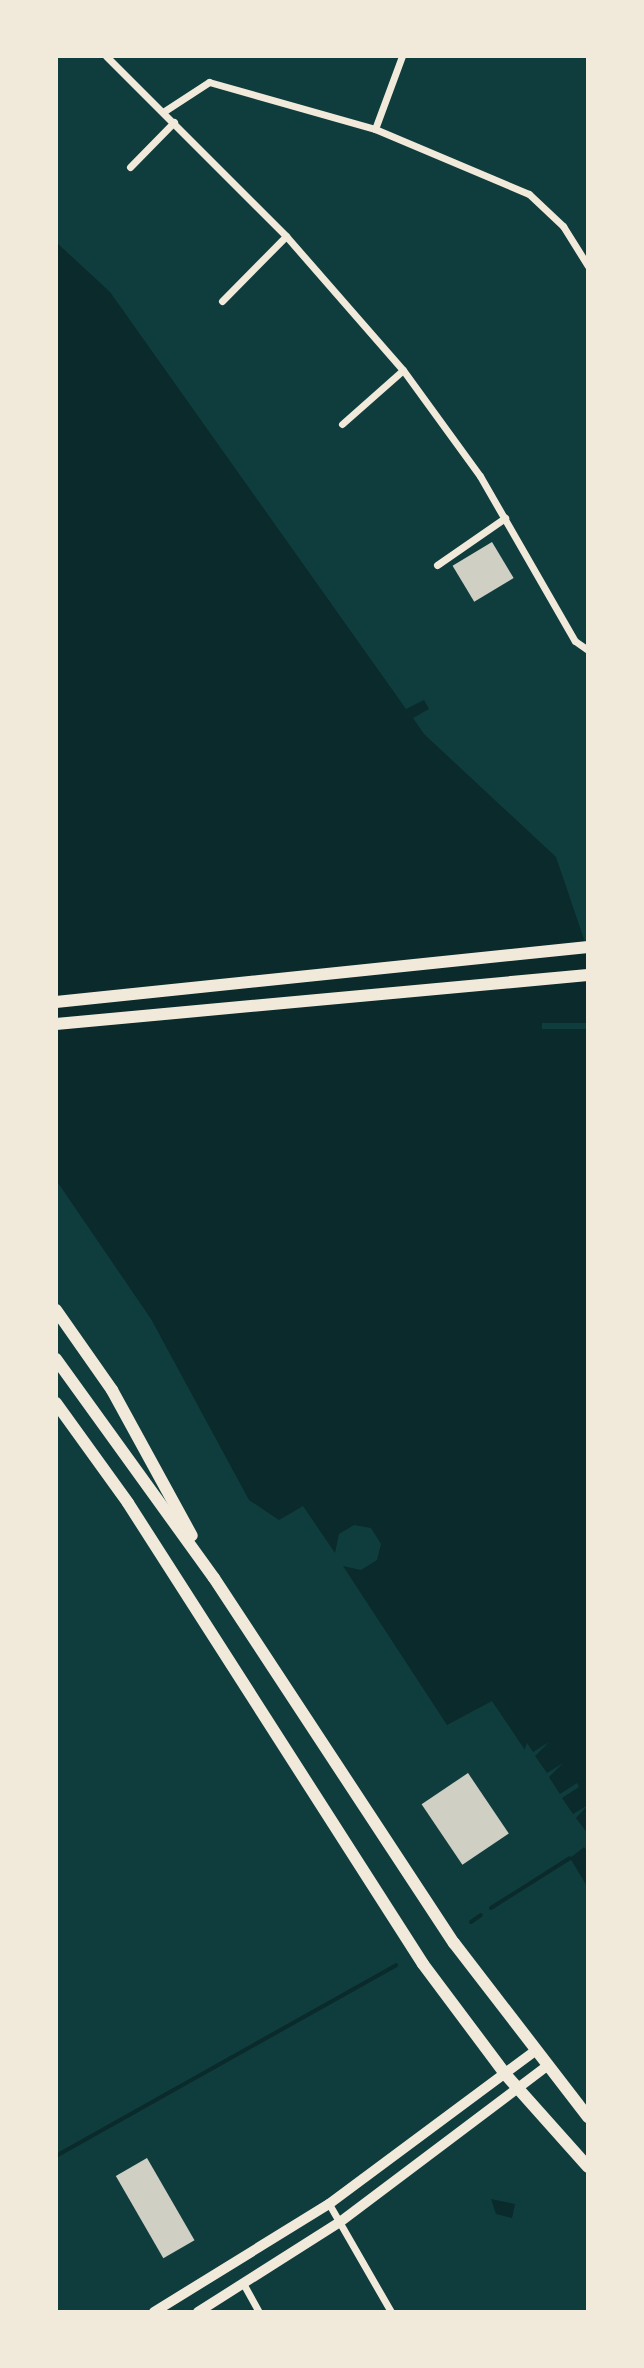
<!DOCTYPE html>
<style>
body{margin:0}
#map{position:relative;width:644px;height:2368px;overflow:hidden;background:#0f3d3e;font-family:"Titillium Web",sans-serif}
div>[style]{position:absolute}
.water>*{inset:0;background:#0a2a2b}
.pier>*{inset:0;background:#0f3d3e;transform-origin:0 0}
.stream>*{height:4px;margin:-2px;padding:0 2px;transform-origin:2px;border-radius:2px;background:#0a2a2b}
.building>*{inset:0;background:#cfcfc3;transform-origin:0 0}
.minor>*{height:7px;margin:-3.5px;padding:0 3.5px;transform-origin:3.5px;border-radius:3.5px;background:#f1e9da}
.secondary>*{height:10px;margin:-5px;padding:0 5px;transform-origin:5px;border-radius:5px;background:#f1e9da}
.primary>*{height:12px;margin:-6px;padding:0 6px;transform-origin:6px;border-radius:6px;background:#f1e9da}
.trunk>*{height:12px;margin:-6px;padding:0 6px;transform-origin:6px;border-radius:6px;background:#f1e9da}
span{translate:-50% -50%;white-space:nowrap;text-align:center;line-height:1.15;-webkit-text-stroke:6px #f1e9da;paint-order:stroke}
.frame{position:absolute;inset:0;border:58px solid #f1e9da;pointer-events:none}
</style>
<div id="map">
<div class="water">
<i style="clip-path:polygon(56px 242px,110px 292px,406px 709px,424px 700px,429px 709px,413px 718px,424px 734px,556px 857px,588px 951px,588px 1888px,570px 1858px,588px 1844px,492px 1701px,447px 1725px,343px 1566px,361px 1570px,377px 1560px,381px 1544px,371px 1528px,354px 1525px,339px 1534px,335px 1553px,303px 1506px,279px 1520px,249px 1500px,151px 1319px,56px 1180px)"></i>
<i style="clip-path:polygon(491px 2199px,515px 2204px,512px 2218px,496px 2214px)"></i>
</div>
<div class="pier">
<i style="left:588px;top:1023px;width:6px;height:46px;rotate:90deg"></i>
<i style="clip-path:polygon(549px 1742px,535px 1756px,547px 1773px,563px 1763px,549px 1777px,560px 1794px,577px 1783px,579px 1787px,562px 1798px,573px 1814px,588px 1805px,576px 1818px,588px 1834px,588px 1853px,523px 1754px,527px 1743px,533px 1752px)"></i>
</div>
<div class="stream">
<i style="left:491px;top:1908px;width:93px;rotate:-32.3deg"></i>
<i style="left:471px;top:1922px;width:12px;rotate:-35deg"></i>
<i style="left:56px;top:2156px;width:390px;rotate:-29.3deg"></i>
</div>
<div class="building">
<i style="left:492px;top:542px;width:42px;height:46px;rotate:59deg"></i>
<i style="left:468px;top:1773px;width:73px;height:56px;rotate:56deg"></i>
<i style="left:147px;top:2158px;width:95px;height:36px;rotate:60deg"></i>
</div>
<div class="minor">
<i style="left:106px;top:56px;width:255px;rotate:45deg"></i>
<i style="left:286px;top:236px;width:178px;rotate:48.9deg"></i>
<i style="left:403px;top:370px;width:131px;rotate:54deg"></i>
<i style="left:480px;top:476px;width:190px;rotate:60.1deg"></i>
<i style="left:575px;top:641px;width:16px;rotate:35deg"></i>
<i style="left:163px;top:112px;width:55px;rotate:-33.1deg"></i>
<i style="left:209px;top:82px;width:173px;rotate:15.8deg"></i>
<i style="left:375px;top:129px;width:167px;rotate:22.9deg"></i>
<i style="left:529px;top:194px;width:47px;rotate:43.3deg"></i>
<i style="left:563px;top:226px;width:47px;rotate:58deg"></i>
<i style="left:375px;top:129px;width:78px;rotate:-69.7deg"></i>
<i style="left:130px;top:167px;width:63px;rotate:-45.6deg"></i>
<i style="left:222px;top:301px;width:91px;rotate:-45.4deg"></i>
<i style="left:342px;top:424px;width:81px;rotate:-41.5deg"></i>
<i style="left:437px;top:565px;width:83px;rotate:-34.7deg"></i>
<i style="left:329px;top:2204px;width:125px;rotate:60.1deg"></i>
<i style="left:244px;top:2285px;width:31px;rotate:61deg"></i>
</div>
<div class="secondary">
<i style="left:154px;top:2312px;width:206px;rotate:-31.7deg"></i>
<i style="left:329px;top:2204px;width:257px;rotate:-36.6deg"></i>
<i style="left:198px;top:2312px;width:168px;rotate:-32.4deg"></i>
<i style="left:340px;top:2222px;width:259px;rotate:-37deg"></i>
</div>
<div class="primary">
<i style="left:56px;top:1002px;width:535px;rotate:-5.9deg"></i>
<i style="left:56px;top:1024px;width:534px;rotate:-5.26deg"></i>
</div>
<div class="trunk">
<i style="left:56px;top:1310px;width:98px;rotate:55deg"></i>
<i style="left:112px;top:1390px;width:166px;rotate:61.3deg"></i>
<i style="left:56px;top:1359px;width:270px;rotate:54.2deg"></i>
<i style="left:214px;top:1578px;width:437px;rotate:56.7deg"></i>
<i style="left:454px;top:1943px;width:220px;rotate:52.4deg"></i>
<i style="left:56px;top:1403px;width:123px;rotate:54.2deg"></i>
<i style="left:128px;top:1503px;width:547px;rotate:57.38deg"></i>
<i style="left:423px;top:1964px;width:139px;rotate:53.2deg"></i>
<i style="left:506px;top:2075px;width:123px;rotate:48.3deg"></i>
</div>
<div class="frame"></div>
</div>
